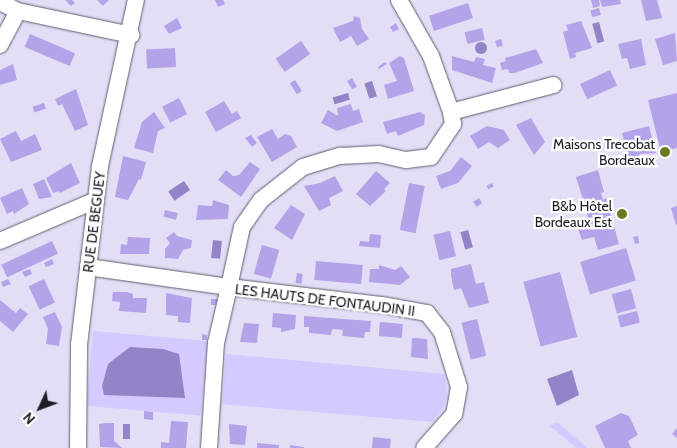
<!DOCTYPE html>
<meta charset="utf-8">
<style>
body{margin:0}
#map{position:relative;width:677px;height:448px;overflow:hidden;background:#e3def5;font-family:Cabin,sans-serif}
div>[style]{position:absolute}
.green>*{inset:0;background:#d5c9ff;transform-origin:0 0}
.water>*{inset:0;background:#9483c7;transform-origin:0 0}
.round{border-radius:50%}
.building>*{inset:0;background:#b5a3ea;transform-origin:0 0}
.roads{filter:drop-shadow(0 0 1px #615d71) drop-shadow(0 0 1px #615d71)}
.minor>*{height:16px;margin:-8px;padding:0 8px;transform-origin:8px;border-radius:8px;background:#fff}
.dots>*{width:14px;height:14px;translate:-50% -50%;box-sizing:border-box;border:2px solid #fff;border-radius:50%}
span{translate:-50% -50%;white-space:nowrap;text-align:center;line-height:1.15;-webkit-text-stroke:4.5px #fff;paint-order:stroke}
.poi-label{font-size:14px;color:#1e1c25}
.right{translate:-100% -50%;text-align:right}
.street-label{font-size:14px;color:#1e1c25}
.north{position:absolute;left:15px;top:383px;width:50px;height:50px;-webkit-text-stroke:4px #fff;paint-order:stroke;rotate:227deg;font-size:14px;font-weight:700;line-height:20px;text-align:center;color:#1e1c25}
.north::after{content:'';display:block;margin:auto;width:18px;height:22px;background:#1e1c25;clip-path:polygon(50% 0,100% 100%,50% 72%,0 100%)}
</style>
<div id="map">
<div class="green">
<i style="left:93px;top:331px;width:115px;height:75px;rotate:5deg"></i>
<i style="clip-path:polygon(226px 354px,445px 374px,447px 396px,444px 407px,432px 422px,222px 404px)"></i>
<i style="clip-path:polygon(558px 422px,587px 448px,576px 448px,550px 426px)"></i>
</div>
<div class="water">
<i style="left:599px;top:22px;width:20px;height:7px;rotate:75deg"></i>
<i class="round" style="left:475px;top:42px;width:12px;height:12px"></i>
<i style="left:372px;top:81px;width:16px;height:8px;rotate:72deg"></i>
<i style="left:348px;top:93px;width:7px;height:16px;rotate:74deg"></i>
<i style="left:184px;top:181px;width:11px;height:19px;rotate:56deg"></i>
<i style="left:468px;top:230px;width:18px;height:8px;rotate:74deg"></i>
<i style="left:213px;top:240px;width:9px;height:18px;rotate:6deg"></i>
<i style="clip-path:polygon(130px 347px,163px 349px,179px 354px,185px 398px,104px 395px,102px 386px,108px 364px)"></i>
<i style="clip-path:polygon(572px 370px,579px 395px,557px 406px,547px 379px)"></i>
<i style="left:123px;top:424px;width:7px;height:15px"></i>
</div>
<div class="building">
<i style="clip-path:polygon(65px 0,72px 0,75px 3px,71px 6px)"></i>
<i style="clip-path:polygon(97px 0,109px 0,103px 6px)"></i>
<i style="clip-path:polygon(215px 0,223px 0,225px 4px,218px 7px)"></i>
<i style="clip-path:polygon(591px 0,599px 0,600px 6px,593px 8px)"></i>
<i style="clip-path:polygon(600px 0,620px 0,621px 4px,602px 7px)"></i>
<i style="clip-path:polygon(641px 0,657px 0,662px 18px,646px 21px)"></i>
<i style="left:468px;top:3px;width:16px;height:41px;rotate:72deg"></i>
<i style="left:599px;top:8px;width:7px;height:9px;rotate:74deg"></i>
<i style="clip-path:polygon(354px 16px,360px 18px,362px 29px,369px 39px,357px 46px,351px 36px,340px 42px,333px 28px,353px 21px)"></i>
<i style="clip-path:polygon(177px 18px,182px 28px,169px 34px,164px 26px)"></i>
<i style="clip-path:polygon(581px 21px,592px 48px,575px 53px,576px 57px,570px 59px,563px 32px,568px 30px,566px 25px)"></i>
<i style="clip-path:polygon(396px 23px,399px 29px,393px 32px,390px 27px)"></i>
<i style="left:482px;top:28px;width:12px;height:18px;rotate:76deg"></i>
<i style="clip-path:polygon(675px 33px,677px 61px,663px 65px,655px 39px)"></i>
<i style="left:30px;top:34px;width:49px;height:14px;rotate:23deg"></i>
<i style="clip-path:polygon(501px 39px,503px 46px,497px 47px,495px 41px)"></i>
<i style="clip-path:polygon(641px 39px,646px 65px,630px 69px,627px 58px,622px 59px,618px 44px)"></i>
<i style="left:301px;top:41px;width:16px;height:31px;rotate:55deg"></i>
<i style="left:175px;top:48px;width:19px;height:29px;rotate:87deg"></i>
<i style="clip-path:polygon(536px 49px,543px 63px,515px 73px,509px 73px,508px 69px,502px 70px,500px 63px,506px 61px,505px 58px)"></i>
<i style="clip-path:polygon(400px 56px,404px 58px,414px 91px,388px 99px,384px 85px,397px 81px,389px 63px)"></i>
<i style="clip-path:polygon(452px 56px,474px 62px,476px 57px,485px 59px,483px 65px,496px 68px,492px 83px,452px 70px)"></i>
<i style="clip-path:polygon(385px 62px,387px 64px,379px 69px,378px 67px)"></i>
<i style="clip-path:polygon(13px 64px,17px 80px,0 85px,0 70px)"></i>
<i style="left:610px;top:70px;width:17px;height:33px;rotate:65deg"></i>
<i style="clip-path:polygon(352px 78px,357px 87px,352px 89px,347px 81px)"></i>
<i style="left:295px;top:80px;width:13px;height:6px;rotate:58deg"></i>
<i style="clip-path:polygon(76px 89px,88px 125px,75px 131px,62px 104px,58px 106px,55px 99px)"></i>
<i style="clip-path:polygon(677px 93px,677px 148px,661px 152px,648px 100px)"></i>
<i style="left:179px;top:98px;width:18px;height:19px;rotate:63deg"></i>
<i style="clip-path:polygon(224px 101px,232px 114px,237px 111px,241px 118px,216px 132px,205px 112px)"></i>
<i style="left:44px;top:103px;width:6px;height:12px;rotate:72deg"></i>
<i style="clip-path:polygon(351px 104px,353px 111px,359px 109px,363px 122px,337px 131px,321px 123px,328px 110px,338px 116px,337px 108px)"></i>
<i style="clip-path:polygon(154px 112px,165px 128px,158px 131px,153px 153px,134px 148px,142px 122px)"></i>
<i style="clip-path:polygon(420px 112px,425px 115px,424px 125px,398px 136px,396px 131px,387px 134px,383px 122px)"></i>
<i style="clip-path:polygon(531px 118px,545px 142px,534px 155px,516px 125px)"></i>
<i style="clip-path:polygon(487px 126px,504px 130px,510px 140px,498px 148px,489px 142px,478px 149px,470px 136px)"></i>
<i style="clip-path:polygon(649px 126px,656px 153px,639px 154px,640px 157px,629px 160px,622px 133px)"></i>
<i style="clip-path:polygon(272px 129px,278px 139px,285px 134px,291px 136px,297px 147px,272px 162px,257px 137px)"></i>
<i style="clip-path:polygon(16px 131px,21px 141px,35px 134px,42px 150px,11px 162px,0 139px)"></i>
<i style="clip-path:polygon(251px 135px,257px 143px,252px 147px,245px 138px)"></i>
<i style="clip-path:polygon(123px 156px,146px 162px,141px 180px,139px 179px,128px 200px,115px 197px)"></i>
<i style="clip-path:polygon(461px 157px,472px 166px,458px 183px,441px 189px,436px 176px,450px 171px)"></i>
<i style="clip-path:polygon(250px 162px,260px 169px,241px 197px,218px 180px,226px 170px,233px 176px,239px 175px)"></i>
<i style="clip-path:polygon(71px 163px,80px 183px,60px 193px,59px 191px,53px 193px,46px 178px)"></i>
<i style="clip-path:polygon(598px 170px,604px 192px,601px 193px,603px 200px,606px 198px,619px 244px,598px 250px,594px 237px,582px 240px,578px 229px,590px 225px,586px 210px,590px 209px,589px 204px,585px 206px,576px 177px)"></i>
<i style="clip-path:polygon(376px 171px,390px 183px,384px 189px,386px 191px,370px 206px,356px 194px)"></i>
<i style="clip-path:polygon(335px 176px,343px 191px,329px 198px,331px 205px,319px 211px,304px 186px,320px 183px)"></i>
<i style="clip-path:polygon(44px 179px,52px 197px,39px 199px,33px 184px)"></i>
<i style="left:409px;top:183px;width:16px;height:48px;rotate:11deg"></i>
<i style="left:492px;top:183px;width:4px;height:6px;rotate:63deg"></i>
<i style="clip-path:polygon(22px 188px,29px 204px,14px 214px,13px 211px,7px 214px,0 198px)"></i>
<i style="clip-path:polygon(479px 198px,482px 203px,477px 207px,473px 202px)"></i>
<i style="clip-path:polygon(213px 200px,229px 205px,228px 219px,196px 220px,198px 205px,212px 206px)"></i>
<i style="clip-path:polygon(291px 205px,305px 214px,292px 240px,274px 228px)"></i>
<i style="clip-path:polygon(677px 206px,677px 225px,676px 225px,671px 208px)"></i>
<i style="left:165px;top:210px;width:13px;height:7px;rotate:13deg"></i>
<i style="left:450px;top:231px;width:26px;height:17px;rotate:77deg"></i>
<i style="clip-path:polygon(174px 232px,177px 236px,192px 240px,191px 248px,183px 250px,178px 259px,165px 258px,165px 249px,170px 243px,166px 238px)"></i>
<i style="clip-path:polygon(370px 234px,381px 235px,380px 248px,359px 246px,360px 241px,369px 242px)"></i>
<i style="clip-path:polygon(638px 236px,639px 243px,635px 244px,633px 237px)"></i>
<i style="clip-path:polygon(128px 237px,150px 238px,149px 254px,120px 254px,121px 244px,127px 245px)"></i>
<i style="left:52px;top:241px;width:14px;height:56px;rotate:65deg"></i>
<i style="left:262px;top:245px;width:18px;height:30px;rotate:16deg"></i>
<i style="left:626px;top:248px;width:34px;height:48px;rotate:73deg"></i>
<i style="clip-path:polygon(52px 259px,54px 264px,46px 267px,44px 263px)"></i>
<i style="left:316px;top:261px;width:47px;height:19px;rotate:5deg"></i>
<i style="clip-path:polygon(471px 264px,476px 284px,484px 282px,489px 303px,469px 308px,461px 288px,454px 290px,451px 276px,451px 269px)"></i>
<i style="clip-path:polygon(379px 265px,395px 270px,401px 266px,410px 277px,400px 285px,369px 282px,370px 269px,379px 269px)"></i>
<i style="clip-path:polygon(30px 269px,32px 274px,25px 277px,22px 272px)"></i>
<i style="left:560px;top:272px;width:67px;height:38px;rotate:75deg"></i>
<i style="left:297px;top:273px;width:6px;height:10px;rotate:9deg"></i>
<i style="clip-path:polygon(8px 279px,11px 284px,3px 287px,1px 282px)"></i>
<i style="left:44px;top:279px;width:26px;height:17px;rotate:65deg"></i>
<i style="left:631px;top:289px;width:20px;height:20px;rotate:75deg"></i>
<i style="clip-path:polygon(113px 292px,127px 292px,133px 294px,133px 298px,147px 298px,146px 313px,119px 311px,120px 302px,112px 301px)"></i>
<i style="clip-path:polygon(166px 293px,192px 298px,190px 323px,178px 322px,178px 316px,166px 315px)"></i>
<i style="clip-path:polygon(211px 299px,218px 299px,217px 305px,211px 305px)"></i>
<i style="clip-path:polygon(0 300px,16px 313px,20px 308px,28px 314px,13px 332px,0 321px)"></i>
<i style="left:637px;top:311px;width:12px;height:20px;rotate:76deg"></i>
<i style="clip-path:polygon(55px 312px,62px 327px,59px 346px,46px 344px,48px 329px,43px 317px)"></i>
<i style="clip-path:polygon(273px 313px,296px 315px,295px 329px,281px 332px,281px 328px,272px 327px)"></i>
<i style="clip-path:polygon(304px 316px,371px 321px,370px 332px,365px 332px,364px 338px,342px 336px,343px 330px,332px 329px,331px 335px,309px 333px,309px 327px,304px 327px)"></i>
<i style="left:477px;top:319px;width:38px;height:16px;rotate:76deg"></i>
<i style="left:380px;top:322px;width:23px;height:14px;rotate:5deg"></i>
<i style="clip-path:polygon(244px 323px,259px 324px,257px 343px,240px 342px)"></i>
<i style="clip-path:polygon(202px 334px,207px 335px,207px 340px,202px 340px)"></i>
<i style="clip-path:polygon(412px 338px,427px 339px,428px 359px,411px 357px)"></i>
<i style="clip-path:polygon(144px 411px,153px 412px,153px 420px,144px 419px)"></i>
<i style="clip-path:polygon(621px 413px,629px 416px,638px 435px,628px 441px,631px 448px,605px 448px,595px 426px)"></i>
<i style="clip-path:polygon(171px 421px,188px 422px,186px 448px,161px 448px,161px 442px,169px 443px)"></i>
<i style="clip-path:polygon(106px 423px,114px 423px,114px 441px,122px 448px,100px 447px,99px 424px)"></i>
<i style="clip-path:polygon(229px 424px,247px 426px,245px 445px,230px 444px)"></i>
<i style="clip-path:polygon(677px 428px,677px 438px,672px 434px)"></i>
<i style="clip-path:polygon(373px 437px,391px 439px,390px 448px,372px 448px)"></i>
<i style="clip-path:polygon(257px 443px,279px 445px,279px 448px,257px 448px)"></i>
<i style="clip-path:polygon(290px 445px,304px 447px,304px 448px,290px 448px)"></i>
</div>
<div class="roads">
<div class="minor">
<i style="left:399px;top:0;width:64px;rotate:60.3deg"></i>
<i style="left:431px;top:56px;width:59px;rotate:70.3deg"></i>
<i style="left:0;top:2px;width:20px;rotate:27deg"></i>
<i style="left:18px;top:11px;width:116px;rotate:12deg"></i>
<i style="left:0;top:45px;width:38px;rotate:-62deg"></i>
<i style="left:0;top:241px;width:104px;rotate:-23.1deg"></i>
<i style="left:88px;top:267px;width:142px;rotate:8.1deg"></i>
<i style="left:229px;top:287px;width:61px;rotate:-77.8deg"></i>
<i style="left:242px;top:227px;width:33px;rotate:-55deg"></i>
<i style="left:261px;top:200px;width:53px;rotate:-38.2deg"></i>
<i style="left:303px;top:167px;width:39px;rotate:-17deg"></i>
<i style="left:340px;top:156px;width:39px;rotate:-3deg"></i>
<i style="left:379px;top:154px;width:28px;rotate:13deg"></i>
<i style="left:406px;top:160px;width:25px;rotate:-7deg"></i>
<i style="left:431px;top:157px;width:40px;rotate:-56deg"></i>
<i style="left:453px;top:124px;width:12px;rotate:-99deg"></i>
<i style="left:451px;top:112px;width:106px;rotate:-14.7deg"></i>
<i style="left:78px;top:448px;width:103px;rotate:-89.4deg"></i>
<i style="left:79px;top:345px;width:180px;rotate:-83.3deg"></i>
<i style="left:100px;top:166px;width:170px;rotate:-77.8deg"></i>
<i style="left:209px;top:448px;width:105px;rotate:-86.2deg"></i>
<i style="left:216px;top:343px;width:57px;rotate:-76.9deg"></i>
<i style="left:229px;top:287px;width:155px;rotate:6.7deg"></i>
<i style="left:383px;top:305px;width:45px;rotate:10.3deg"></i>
<i style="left:427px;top:313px;width:24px;rotate:52deg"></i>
<i style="left:442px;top:332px;width:58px;rotate:72.8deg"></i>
<i style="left:459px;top:387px;width:27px;rotate:100deg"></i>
<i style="left:454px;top:414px;width:45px;rotate:131.4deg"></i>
</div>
</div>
<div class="dots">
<i style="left:665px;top:152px;background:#6e7721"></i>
<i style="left:622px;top:214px;background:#6e7721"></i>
</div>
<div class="poi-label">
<span class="right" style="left:655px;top:152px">Maisons Trecobat<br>Bordeaux</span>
<span class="right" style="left:612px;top:214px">B&amp;b Hôtel<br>Bordeaux Est</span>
</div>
<div class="street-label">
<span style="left:94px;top:222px;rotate:-83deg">RUE DE BEGUEY</span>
<span style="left:325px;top:300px;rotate:7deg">LES HAUTS DE FONTAUDIN II</span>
</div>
<div class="north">N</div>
</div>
